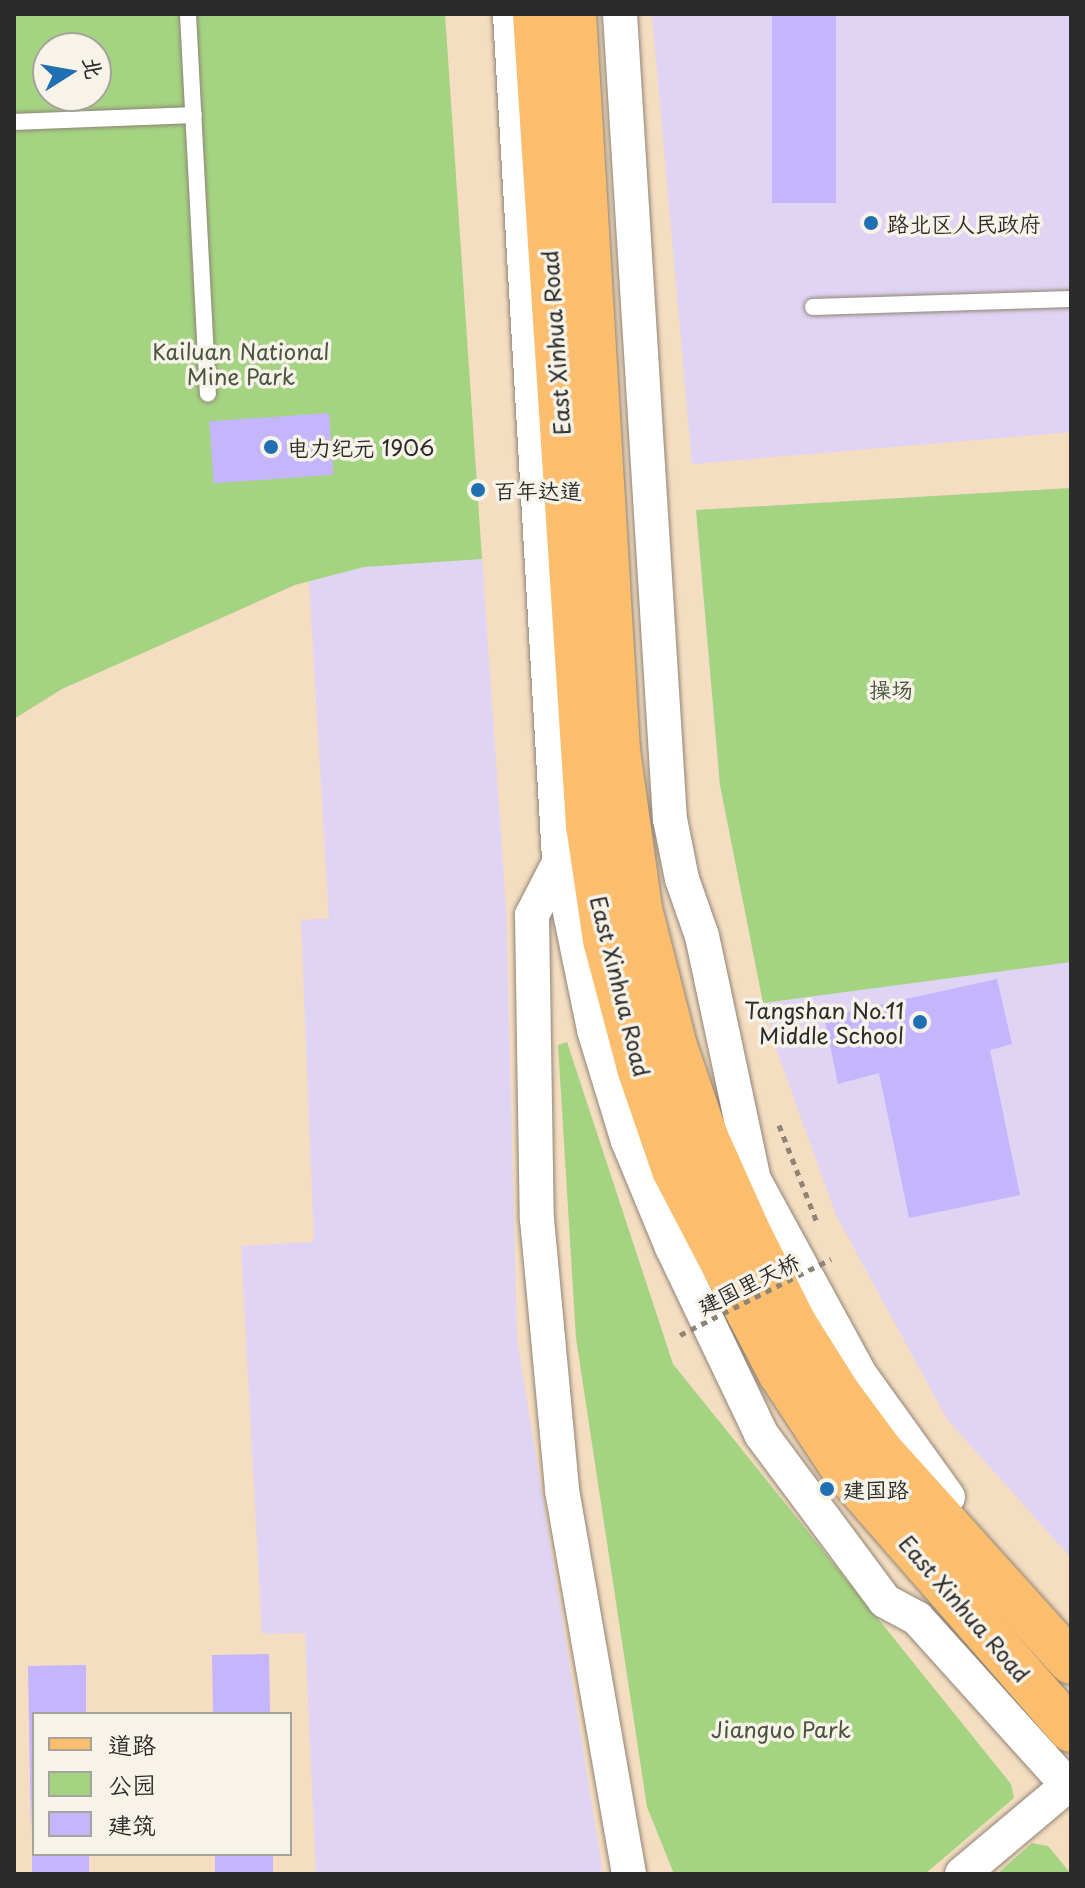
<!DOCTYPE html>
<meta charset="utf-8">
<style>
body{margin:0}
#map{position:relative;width:1085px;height:1888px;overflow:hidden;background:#f4ddc1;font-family:"Playpen Sans","LXGW WenKai TC",sans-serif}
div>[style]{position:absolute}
.built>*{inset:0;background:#e0d4f4}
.green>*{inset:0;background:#a4d482}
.building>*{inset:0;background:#c5b5fc;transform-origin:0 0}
.path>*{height:5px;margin-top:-2.5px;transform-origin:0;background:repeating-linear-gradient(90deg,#908476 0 6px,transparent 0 12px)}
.roads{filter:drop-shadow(0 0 2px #908476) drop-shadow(0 0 2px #908476)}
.service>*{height:16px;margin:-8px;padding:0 8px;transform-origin:8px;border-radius:8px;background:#fff}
.minor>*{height:34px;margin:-17px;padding:0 17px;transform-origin:17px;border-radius:17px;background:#fff}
.primary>*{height:44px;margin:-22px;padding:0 22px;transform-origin:22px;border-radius:22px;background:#fbbd6e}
.path-bridge>*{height:5px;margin-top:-2.5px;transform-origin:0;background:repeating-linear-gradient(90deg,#908476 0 6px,transparent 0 12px)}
.dots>*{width:22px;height:22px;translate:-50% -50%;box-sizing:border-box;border:4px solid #f7f3e8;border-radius:50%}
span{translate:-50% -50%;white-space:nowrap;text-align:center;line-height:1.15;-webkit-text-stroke:7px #f7f3e8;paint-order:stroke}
.poi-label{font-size:22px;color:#2b2b2b}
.left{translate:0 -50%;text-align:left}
.right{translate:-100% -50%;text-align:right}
.street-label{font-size:22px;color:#2b2b2b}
.park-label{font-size:22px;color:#495541}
.frame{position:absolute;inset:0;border:16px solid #2b2b2b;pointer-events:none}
.legend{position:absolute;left:32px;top:1712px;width:260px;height:144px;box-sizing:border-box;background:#f7f3e8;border:2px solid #a5a39c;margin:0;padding:10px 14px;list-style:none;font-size:24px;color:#2b2b2b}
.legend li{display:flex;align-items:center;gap:16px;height:40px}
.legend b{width:40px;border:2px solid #a5a39c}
.north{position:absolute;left:32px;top:32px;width:80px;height:80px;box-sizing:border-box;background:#f7f3e8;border:2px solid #a5a39c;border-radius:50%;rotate:79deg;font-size:22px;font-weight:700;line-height:32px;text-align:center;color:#2b2b2b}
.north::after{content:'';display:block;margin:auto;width:28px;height:36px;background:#1f6fb2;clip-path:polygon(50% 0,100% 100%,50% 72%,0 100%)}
</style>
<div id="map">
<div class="built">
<i style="clip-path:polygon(652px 14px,1071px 14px,1071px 432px,692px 464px)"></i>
<i style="clip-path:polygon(1071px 488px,1071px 1558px,947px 1419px,836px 1215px,773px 1040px,720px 785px,696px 510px)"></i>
<i style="clip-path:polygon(482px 559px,506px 909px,517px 1339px,603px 1874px,316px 1874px,305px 1633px,262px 1634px,241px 1246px,314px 1242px,301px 920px,329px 918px,309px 581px,364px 567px)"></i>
</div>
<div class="green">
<i style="clip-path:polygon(evenodd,14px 14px,445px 14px,482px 559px,364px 567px,295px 585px,62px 689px,14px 719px,14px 14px,48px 48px,96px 48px,96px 96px,48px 96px,48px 48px)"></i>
<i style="clip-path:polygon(1071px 488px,1071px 962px,763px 1003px,720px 785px,696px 510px)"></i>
<i style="clip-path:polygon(567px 1042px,673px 1364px,1011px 1784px,1014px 1798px,925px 1874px,674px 1874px,647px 1807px,576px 1338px,558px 1045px)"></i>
<i style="clip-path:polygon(1032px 1843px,1048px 1846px,1071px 1874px,997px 1874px)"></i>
</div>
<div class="building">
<i style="left:772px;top:14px;width:64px;height:189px"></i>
<i style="left:329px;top:413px;width:62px;height:120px;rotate:86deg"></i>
<i style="clip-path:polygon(997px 979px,1012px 1044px,990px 1050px,1020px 1195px,909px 1218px,879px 1073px,838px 1084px,824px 1017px)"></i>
<i style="left:269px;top:1654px;width:60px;height:57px;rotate:89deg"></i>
<i style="clip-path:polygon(86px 1665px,86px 1714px,34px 1714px,31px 1835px,28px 1666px)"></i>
<i style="left:32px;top:1854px;width:57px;height:20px"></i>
<i style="left:215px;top:1854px;width:58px;height:20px"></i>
</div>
<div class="path">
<i style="left:779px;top:1125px;width:107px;rotate:68.7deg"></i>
</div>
<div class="roads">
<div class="service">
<i style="left:188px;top:14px;width:380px;rotate:87deg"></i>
<i style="left:14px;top:122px;width:180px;rotate:-2.2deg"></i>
<i style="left:813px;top:307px;width:258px;rotate:-1.8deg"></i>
</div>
<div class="minor">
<i style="left:510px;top:14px;width:846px;rotate:86.68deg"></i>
<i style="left:559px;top:859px;width:175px;rotate:78.4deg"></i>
<i style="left:594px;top:1030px;width:116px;rotate:73deg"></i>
<i style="left:628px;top:1141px;width:115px;rotate:67.5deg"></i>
<i style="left:672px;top:1247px;width:207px;rotate:64.5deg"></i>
<i style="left:761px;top:1434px;width:208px;rotate:53.4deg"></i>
<i style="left:885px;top:1601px;width:36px;rotate:28deg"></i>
<i style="left:917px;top:1618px;width:230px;rotate:48deg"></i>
<i style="left:620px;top:14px;width:807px;rotate:86.45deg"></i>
<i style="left:670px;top:819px;width:61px;rotate:78.7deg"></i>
<i style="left:682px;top:879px;width:60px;rotate:70.7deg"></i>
<i style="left:702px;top:936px;width:249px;rotate:78deg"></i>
<i style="left:754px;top:1180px;width:223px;rotate:61.4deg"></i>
<i style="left:861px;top:1376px;width:149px;rotate:54.3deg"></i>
<i style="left:564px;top:853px;width:70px;rotate:117.3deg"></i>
<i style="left:532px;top:915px;width:304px;rotate:89.1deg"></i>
<i style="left:537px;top:1219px;width:272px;rotate:84.7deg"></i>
<i style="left:562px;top:1490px;width:390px;rotate:80.1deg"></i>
<i style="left:962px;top:1874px;width:138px;rotate:-40deg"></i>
</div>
<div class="primary">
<i style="left:535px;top:14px;width:813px;rotate:86.26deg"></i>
<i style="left:588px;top:825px;width:116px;rotate:81.6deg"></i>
<i style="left:605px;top:940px;width:132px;rotate:75.1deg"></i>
<i style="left:639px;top:1068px;width:108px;rotate:71.1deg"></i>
<i style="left:674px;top:1170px;width:229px;rotate:62.4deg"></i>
<i style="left:780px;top:1373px;width:116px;rotate:56.6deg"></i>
<i style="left:844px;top:1470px;width:345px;rotate:48.9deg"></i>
<i style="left:574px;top:14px;width:737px;rotate:86.58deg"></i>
<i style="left:618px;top:750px;width:161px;rotate:82.1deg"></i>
<i style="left:640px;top:909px;width:141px;rotate:75.7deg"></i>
<i style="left:675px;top:1046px;width:96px;rotate:71.2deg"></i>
<i style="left:706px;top:1137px;width:103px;rotate:65.9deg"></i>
<i style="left:748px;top:1231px;width:103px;rotate:63.4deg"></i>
<i style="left:794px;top:1323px;width:83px;rotate:57.8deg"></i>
<i style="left:838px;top:1393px;width:71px;rotate:53.6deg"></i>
<i style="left:880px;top:1450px;width:285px;rotate:48deg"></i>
</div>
</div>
<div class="path-bridge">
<i style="left:680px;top:1335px;width:169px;rotate:-26.7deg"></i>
</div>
<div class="dots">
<i style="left:871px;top:223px;background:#1f6fb2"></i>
<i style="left:271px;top:447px;background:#1f6fb2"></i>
<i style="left:478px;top:490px;background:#1f6fb2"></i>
<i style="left:920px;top:1022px;background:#1f6fb2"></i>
<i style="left:827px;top:1489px;background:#1f6fb2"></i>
</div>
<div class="poi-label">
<span class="left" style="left:887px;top:223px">路北区人民政府</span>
<span class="left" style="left:287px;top:447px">电力纪元 1906</span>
<span class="left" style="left:494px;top:490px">百年达道</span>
<span class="right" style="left:904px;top:1022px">Tangshan No.11<br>Middle School</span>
<span class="left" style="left:843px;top:1489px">建国路</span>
</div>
<div class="street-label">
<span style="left:555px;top:343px;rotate:-94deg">East Xinhua Road</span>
<span style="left:621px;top:986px;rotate:76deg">East Xinhua Road</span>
<span style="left:748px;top:1283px;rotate:-26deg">建国里天桥</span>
<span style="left:965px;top:1608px;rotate:49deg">East Xinhua Road</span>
</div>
<div class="park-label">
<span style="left:241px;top:363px">Kailuan National<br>Mine Park</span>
<span style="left:891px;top:689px">操场</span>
<span style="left:781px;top:1729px">Jianguo Park</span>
</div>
<div class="frame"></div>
<ul class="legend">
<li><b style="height:10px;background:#fbbd6e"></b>道路</li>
<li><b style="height:22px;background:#a4d482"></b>公园</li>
<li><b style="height:22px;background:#c5b5fc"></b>建筑</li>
</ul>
<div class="north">北</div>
</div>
